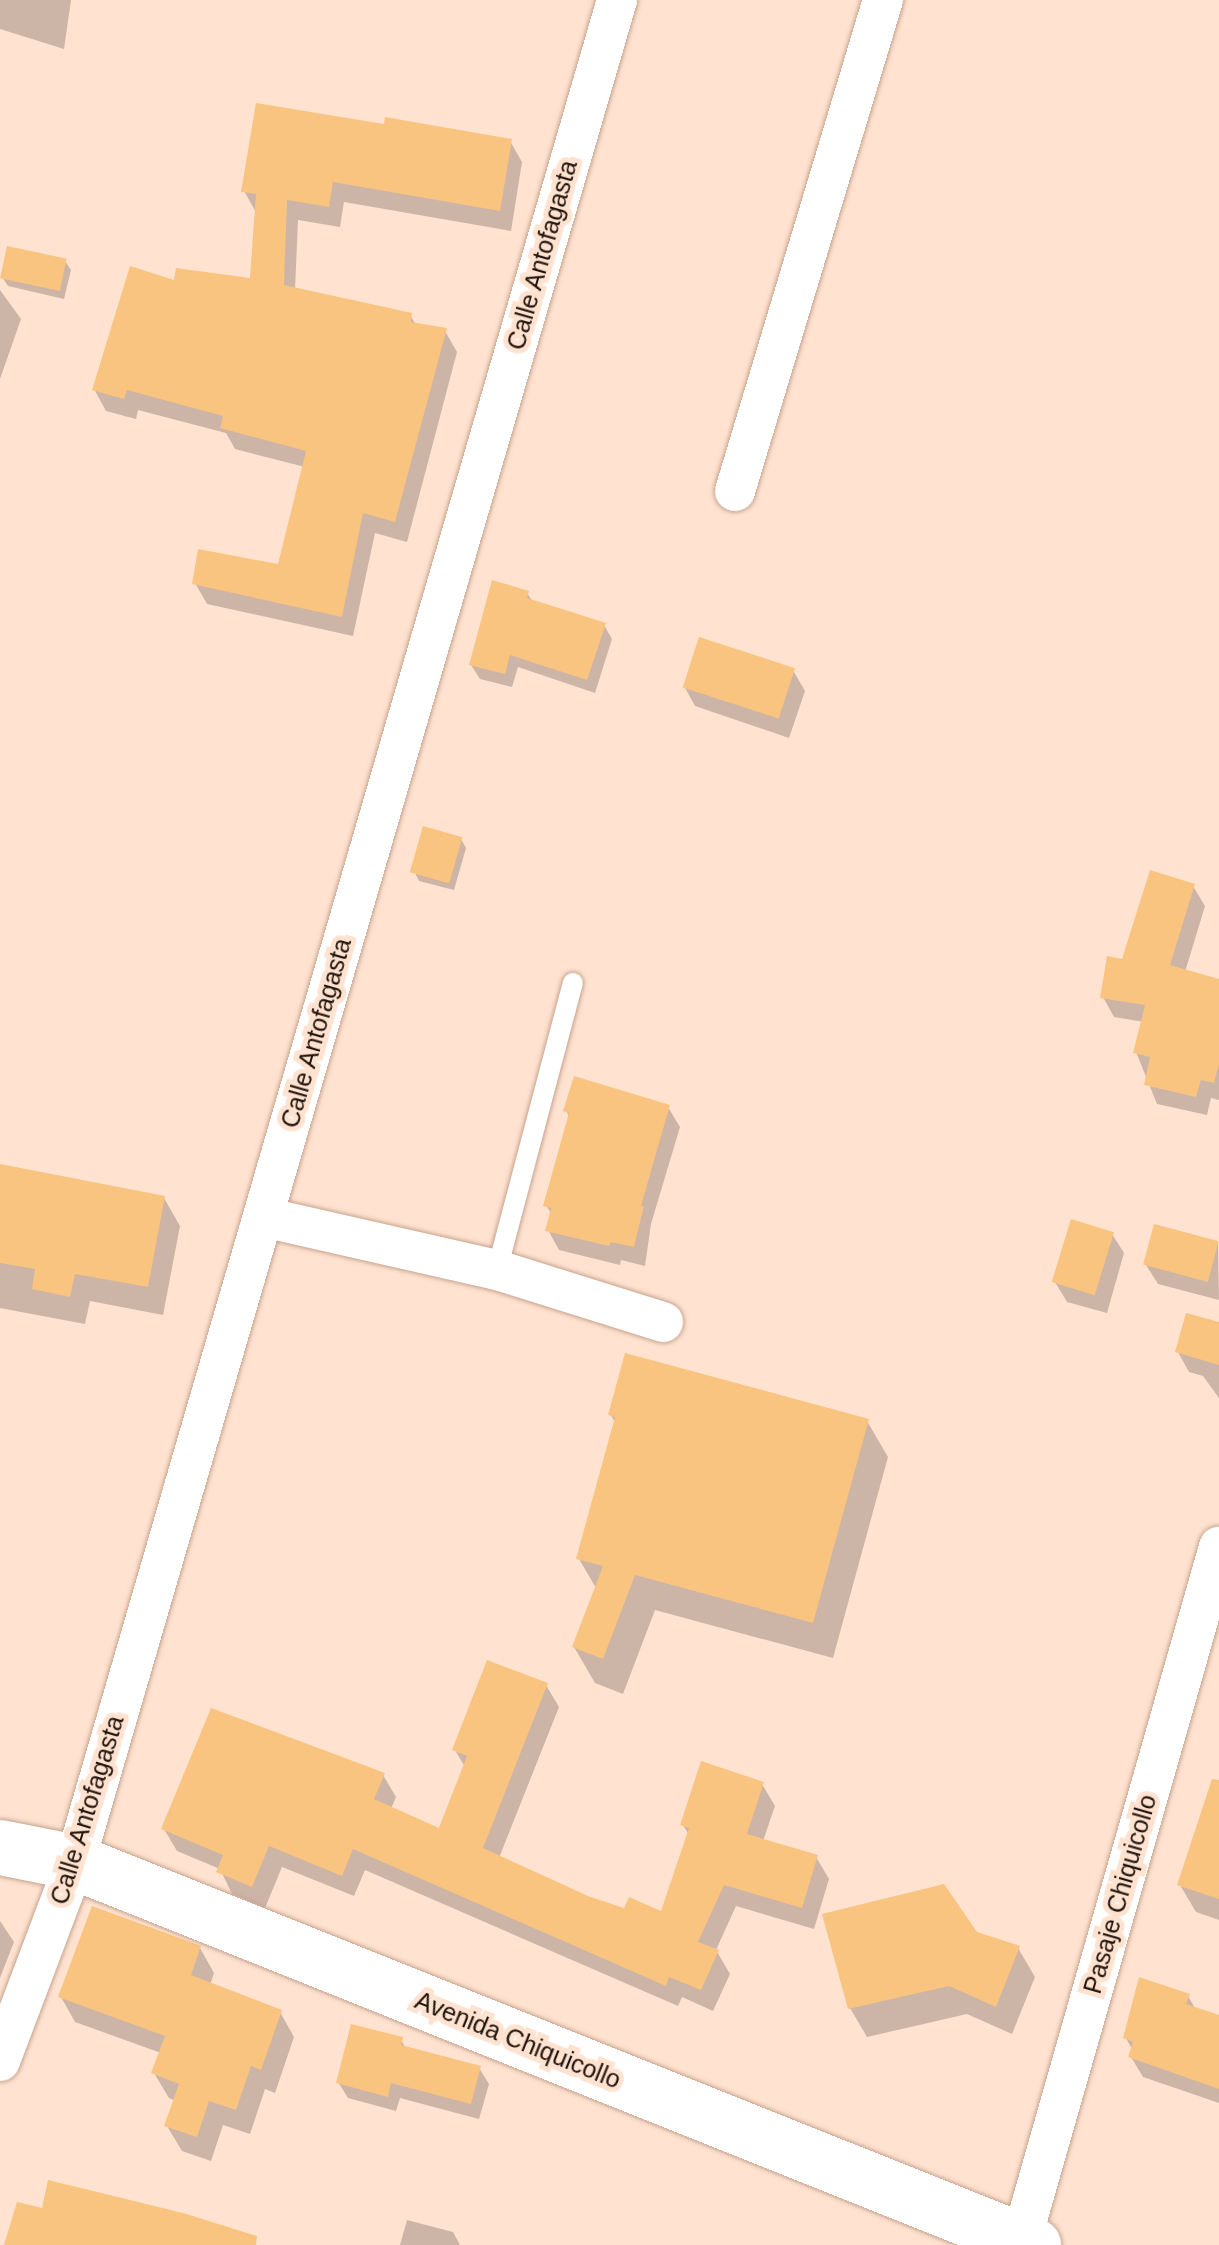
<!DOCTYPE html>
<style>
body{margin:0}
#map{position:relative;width:1219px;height:2245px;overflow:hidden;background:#ffe2d0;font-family:Helvetica,sans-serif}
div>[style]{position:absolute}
.shadow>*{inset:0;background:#0003}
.building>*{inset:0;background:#f8c47f;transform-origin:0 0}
.roads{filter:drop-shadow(0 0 2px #c6a48e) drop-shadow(0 0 2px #c6a48e)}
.service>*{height:20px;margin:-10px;padding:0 10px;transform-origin:10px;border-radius:10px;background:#fff}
.minor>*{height:40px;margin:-20px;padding:0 20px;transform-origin:20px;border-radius:20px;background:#fff}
.secondary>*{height:55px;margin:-27.5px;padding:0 27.5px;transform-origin:27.5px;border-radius:27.5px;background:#fff}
span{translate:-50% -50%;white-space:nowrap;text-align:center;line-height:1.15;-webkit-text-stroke:10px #ffe2d0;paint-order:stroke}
.street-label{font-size:25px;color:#20140c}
</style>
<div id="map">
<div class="shadow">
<i style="clip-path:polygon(0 0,71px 0,64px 49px,0 29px)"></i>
<i style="clip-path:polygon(386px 127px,510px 141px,522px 162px,511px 231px,344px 202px,340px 227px,298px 220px,295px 290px,410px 315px,416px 325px,445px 331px,457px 352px,407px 542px,375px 533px,353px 636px,207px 604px,195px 583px,280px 567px,305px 467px,235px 449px,226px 433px,138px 410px,136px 419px,106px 411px,94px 389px,177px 283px,252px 281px,257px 214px,244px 191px)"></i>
<i style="clip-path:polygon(65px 261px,71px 270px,64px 299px,8px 286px,2px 277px)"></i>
<i style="clip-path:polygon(0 290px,21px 319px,0 379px)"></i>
<i style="clip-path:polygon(527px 593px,533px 602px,604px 625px,612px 639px,595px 693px,518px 667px,512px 687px,480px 679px,471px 665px)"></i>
<i style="clip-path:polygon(794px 672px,805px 691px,789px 738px,695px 706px,684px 686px)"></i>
<i style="clip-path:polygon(461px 839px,466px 848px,454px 890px,419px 881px,414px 871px)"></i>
<i style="clip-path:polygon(1193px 886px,1205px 906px,1185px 972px,1219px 982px,1219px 1100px,1211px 1098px,1207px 1115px,1157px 1104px,1136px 1052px,1144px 1022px,1114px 1017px,1103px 997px,1124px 961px)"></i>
<i style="clip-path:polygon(668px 1107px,680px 1127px,651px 1224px,645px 1266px,621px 1260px,620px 1265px,559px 1250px,548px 1230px,552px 1215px,546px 1205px,570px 1118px,566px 1111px)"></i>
<i style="clip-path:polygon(0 1167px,164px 1198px,180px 1226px,163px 1315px,90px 1301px,85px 1324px,0 1308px)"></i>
<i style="clip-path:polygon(1112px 1234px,1124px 1253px,1107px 1313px,1067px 1302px,1055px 1282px)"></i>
<i style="clip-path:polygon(1218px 1243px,1219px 1300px,1158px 1284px,1146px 1265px)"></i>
<i style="clip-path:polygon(1219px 1325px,1219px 1398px,1203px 1376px,1189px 1372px,1178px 1352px)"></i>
<i style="clip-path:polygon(611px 1415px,867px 1421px,888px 1457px,833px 1658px,655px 1610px,623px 1694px,595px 1683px,574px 1647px,596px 1588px,579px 1559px,616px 1424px)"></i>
<i style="clip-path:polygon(546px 1685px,559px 1707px,499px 1858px,588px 1898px,625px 1911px,662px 1914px,689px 1835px,683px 1825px,762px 1784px,775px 1806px,763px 1841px,816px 1857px,829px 1879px,814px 1929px,736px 1906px,716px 1950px,730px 1974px,713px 2011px,682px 1997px,678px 2006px,365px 1870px,354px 1896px,282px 1867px,265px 1908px,232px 1894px,220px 1869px,177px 1851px,164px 1829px,383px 1775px,396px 1797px,391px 1809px,440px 1832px,465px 1767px,455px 1750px)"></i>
<i style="clip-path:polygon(1219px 1830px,1219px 1920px,1196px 1912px,1180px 1885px)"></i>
<i style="clip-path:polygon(0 1921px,14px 1942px,0 1978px)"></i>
<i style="clip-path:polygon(975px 1934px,1018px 1948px,1035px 1977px,1012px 2034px,967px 2014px,867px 2037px,850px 2008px)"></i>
<i style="clip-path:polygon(200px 1948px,214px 1973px,210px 1985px,280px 2012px,294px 2037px,275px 2093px,265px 2089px,250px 2134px,223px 2125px,211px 2161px,182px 2151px,167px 2126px,176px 2101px,169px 2098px,154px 2073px,161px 2053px,75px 2022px,61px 1997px)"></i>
<i style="clip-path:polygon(1188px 1996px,1196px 2010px,1219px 2018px,1219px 2103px,1143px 2077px,1131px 2057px,1133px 2051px,1126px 2038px)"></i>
<i style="clip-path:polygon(401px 2040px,406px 2049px,479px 2068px,489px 2084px,479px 2119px,400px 2098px,396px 2111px,348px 2098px,338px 2082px)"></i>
<i style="clip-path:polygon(407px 2220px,453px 2232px,460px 2245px,400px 2245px)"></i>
</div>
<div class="building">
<i style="clip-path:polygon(256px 103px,384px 124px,385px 117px,512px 139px,500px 211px,333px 182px,329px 207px,287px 200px,284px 285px,412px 313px,411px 322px,447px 328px,395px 522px,363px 513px,342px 617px,192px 584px,198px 549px,278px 564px,306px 451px,220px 428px,223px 416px,127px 390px,124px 399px,92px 390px,130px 266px,174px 280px,176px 268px,250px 278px,256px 194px,241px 192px)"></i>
<i style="left:7px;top:246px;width:61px;height:33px;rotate:12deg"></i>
<i style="clip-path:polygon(492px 580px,529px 591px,527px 598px,606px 623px,587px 680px,510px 655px,505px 674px,469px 665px)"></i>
<i style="left:699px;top:637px;width:101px;height:53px;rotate:18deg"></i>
<i style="left:423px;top:826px;width:41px;height:48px;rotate:16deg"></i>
<i style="clip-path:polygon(1150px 870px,1195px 884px,1170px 965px,1219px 979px,1219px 1064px,1214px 1083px,1201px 1080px,1196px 1097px,1144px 1085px,1150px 1057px,1133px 1053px,1145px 1005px,1100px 998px,1107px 956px,1122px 959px)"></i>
<i style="clip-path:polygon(574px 1076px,670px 1105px,641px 1206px,644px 1206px,634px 1247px,611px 1242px,609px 1246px,545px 1231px,551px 1208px,543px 1206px,569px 1113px,563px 1111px)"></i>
<i style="clip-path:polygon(0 1164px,165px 1196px,148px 1287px,75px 1274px,70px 1297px,32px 1289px,35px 1269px,0 1263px)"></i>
<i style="left:1071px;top:1219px;width:45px;height:66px;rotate:17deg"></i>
<i style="left:1154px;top:1224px;width:67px;height:42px;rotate:15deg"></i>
<i style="clip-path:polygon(1186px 1313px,1219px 1322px,1219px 1365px,1175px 1352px)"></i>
<i style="clip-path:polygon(625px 1353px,869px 1419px,813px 1623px,635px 1575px,603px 1659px,572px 1647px,603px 1566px,576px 1559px,615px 1417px,608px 1415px)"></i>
<i style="clip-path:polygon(487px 1660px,548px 1683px,483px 1848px,588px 1896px,624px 1908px,629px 1897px,661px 1911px,689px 1828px,680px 1825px,701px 1761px,764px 1782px,747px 1834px,818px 1855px,802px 1908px,724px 1885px,698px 1942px,719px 1950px,701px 1990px,669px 1977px,666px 1986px,353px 1849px,342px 1876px,269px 1846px,252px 1887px,216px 1872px,223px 1855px,161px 1829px,211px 1708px,385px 1773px,374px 1799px,439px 1828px,467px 1756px,452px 1750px)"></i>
<i style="clip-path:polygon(1212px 1779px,1219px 1780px,1219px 1899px,1177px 1885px)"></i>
<i style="clip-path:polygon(944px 1884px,977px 1932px,1020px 1946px,996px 2007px,949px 1986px,848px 2009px,822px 1914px)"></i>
<i style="clip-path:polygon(92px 1906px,201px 1946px,191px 1975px,282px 2010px,261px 2070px,251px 2066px,236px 2110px,209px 2101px,197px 2137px,164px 2126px,179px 2084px,151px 2073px,165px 2036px,58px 1997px)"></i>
<i style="clip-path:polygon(1139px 1977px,1190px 1994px,1186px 2004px,1219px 2015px,1219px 2089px,1128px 2057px,1133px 2042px,1123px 2038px)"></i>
<i style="clip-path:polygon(351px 2024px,403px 2037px,401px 2045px,481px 2066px,471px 2104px,391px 2083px,388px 2097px,336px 2083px)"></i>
<i style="clip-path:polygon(48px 2180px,183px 2213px,257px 2236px,256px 2245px,4px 2245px,17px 2202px,42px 2208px)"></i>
</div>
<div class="roads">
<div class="service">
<i style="left:497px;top:1270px;width:297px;rotate:-75.2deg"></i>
</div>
<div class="minor">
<i style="left:735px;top:491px;width:513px;rotate:-73.23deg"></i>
<i style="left:263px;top:1217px;width:240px;rotate:12.8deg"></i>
<i style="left:497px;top:1270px;width:174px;rotate:17.4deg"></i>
<i style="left:0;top:2061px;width:213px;rotate:-69.3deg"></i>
<i style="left:75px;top:1862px;width:1939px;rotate:-73.77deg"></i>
<i style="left:1021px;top:2241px;width:722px;rotate:-74.08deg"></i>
</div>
<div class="secondary">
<i style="left:0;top:1847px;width:76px;rotate:11.3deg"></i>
<i style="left:75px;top:1862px;width:1032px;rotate:21.79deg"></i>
</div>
</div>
<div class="street-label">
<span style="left:542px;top:255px;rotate:-74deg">Calle Antofagasta</span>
<span style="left:316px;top:1033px;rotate:-74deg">Calle Antofagasta</span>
<span style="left:87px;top:1810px;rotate:-73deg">Calle Antofagasta</span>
<span style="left:1120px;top:1894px;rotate:-74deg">Pasaje Chiquicollo</span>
<span style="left:518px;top:2040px;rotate:22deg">Avenida Chiquicollo</span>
</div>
</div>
